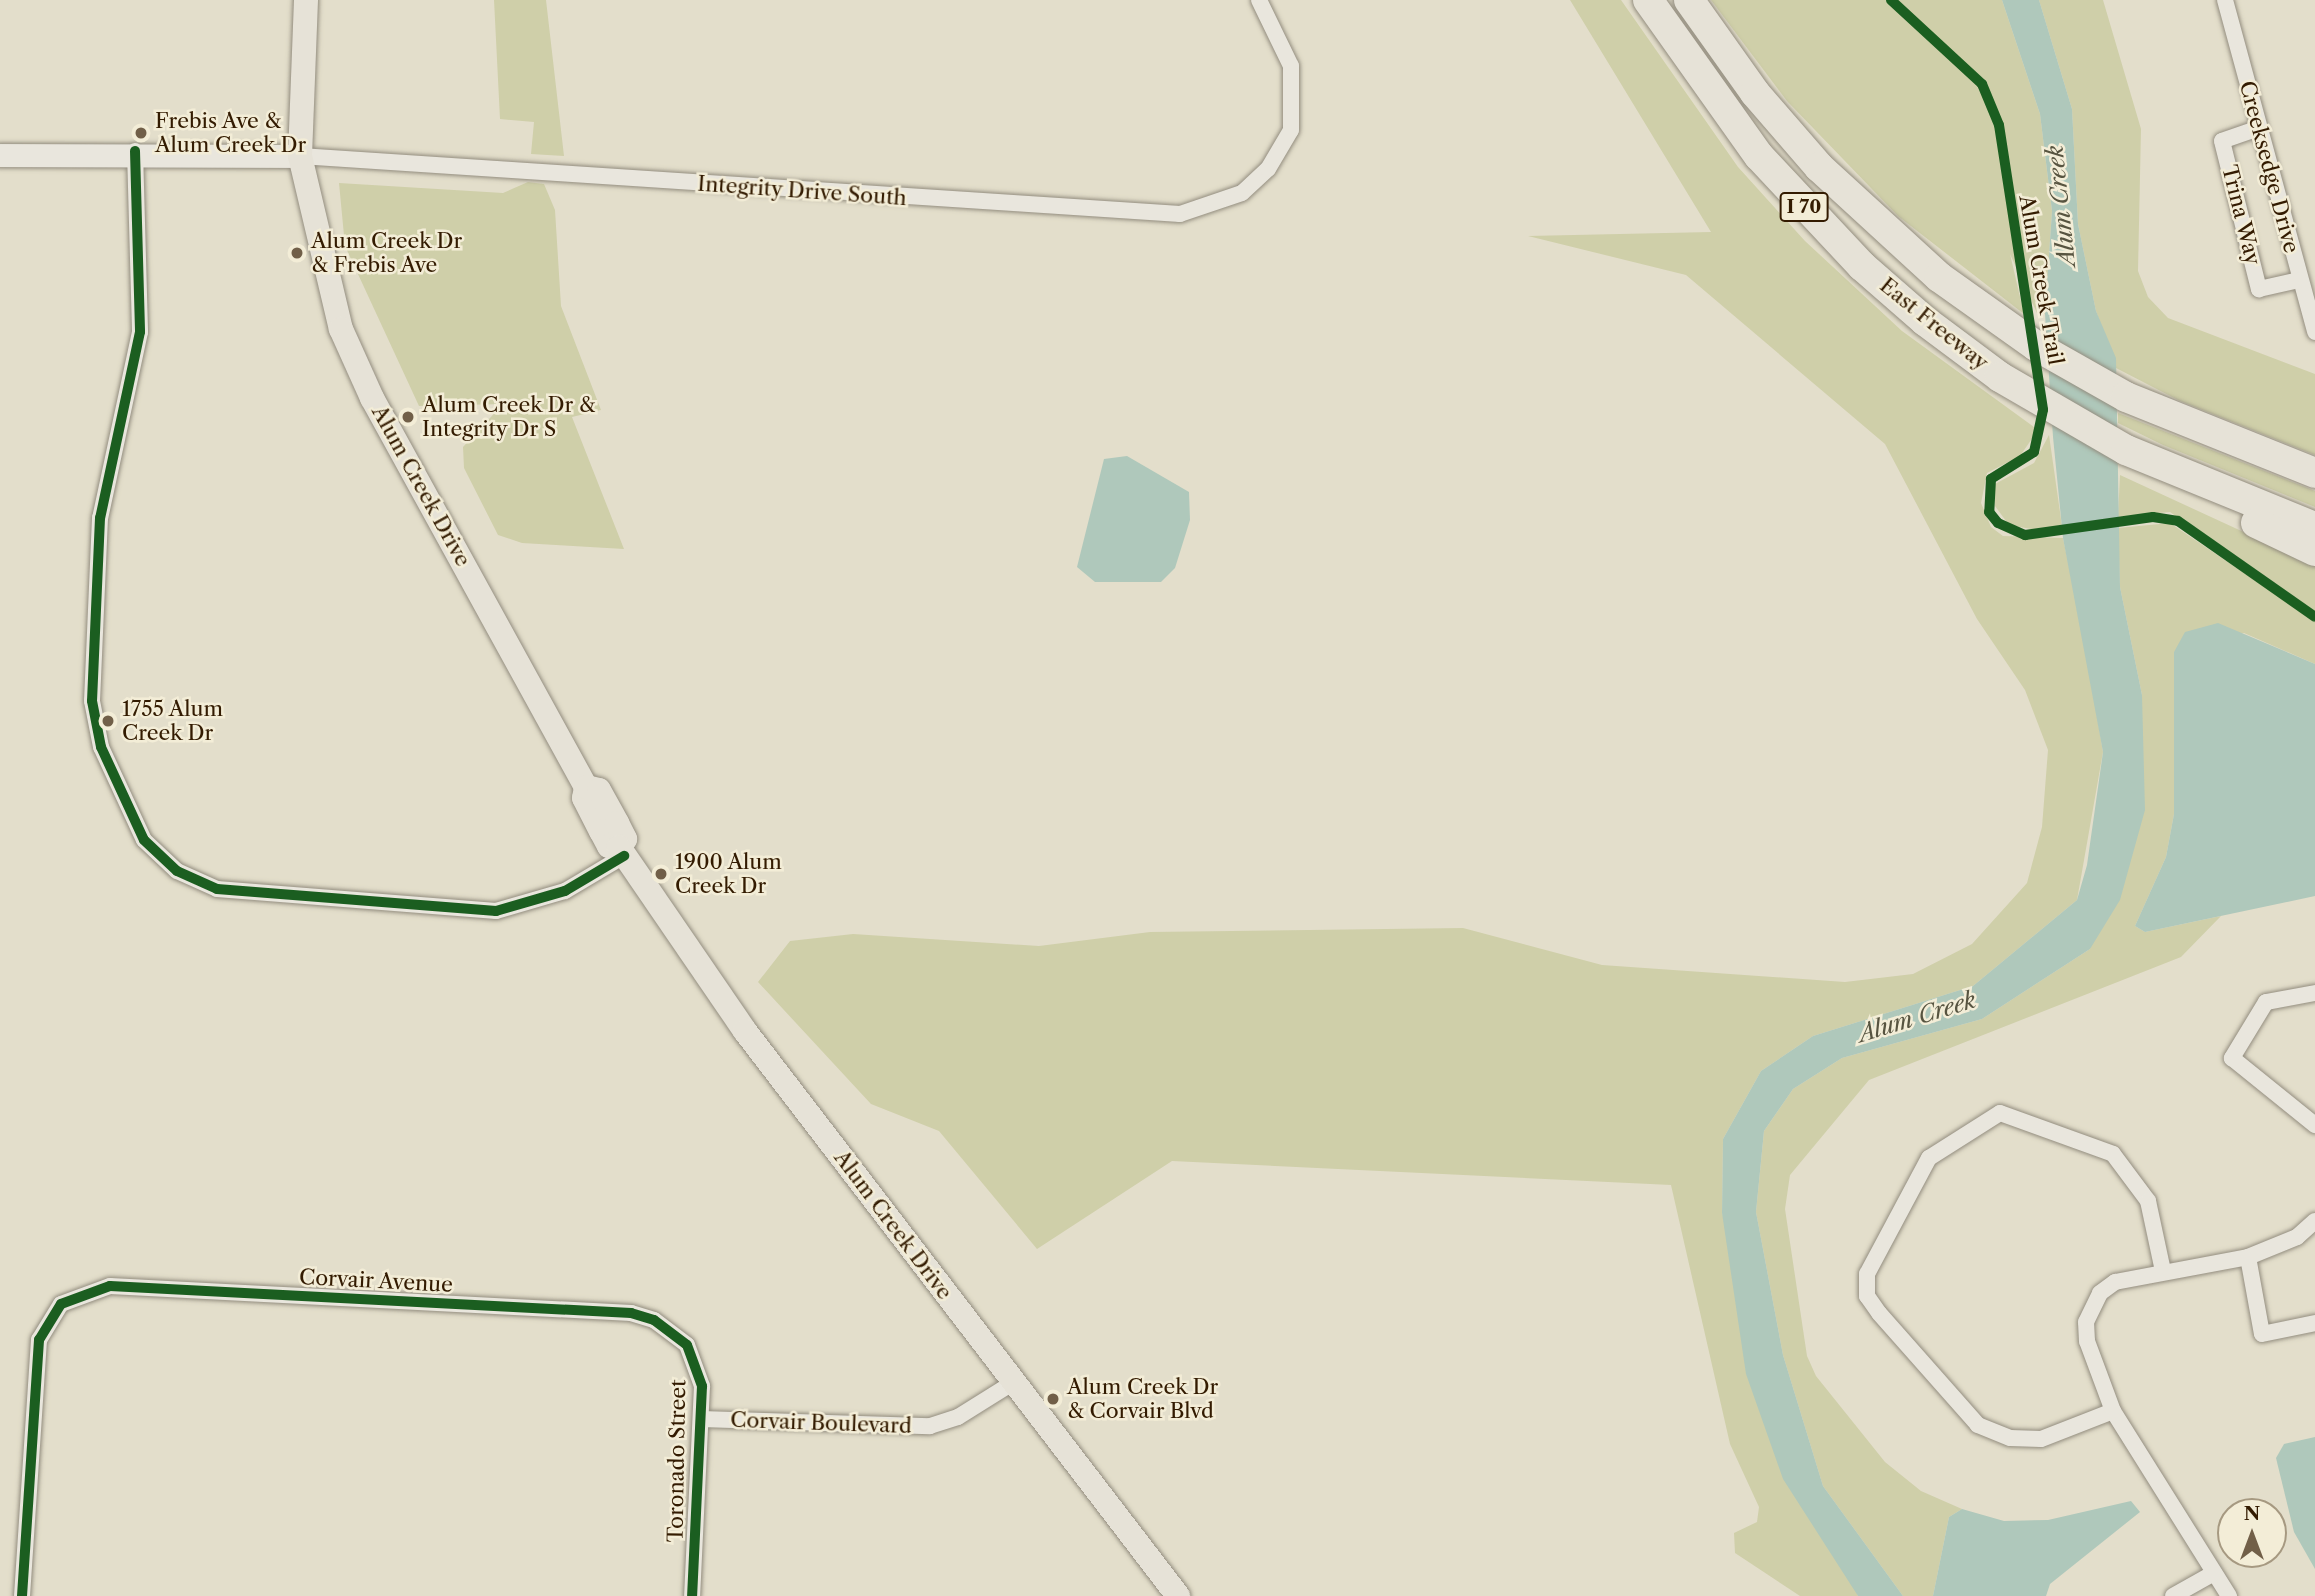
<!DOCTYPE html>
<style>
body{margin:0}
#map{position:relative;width:2315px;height:1596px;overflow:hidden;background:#e3decb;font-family:"Libre Caslon Text",serif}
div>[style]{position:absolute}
.green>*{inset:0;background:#cfcfa9}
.water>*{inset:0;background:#afc8bb}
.roads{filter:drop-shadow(0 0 2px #938d7f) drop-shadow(0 0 2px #938d7f)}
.minor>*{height:16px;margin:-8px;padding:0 8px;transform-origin:8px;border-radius:8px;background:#e9e6dd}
.secondary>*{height:23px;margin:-11.5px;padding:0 11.5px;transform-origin:11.5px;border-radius:11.5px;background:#e9e6dd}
.primary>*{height:24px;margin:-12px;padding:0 12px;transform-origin:12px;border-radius:12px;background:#e6e2d7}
.motorway>*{height:30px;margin:-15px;padding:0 15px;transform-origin:15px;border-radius:15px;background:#e6e2d7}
.cycleway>*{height:10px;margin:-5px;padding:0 5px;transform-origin:5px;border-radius:5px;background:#1b5e20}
.dots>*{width:19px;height:19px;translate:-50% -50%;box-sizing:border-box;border:4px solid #f3edd7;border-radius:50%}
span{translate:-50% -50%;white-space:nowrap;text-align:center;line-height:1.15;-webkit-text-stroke:5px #f3edd7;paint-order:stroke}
.shield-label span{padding:2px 5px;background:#f3edd7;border:2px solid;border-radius:5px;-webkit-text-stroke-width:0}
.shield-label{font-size:19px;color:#331b01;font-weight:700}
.poi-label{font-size:21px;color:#331b01}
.left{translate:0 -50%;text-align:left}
.street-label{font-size:21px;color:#331b01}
.water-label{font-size:23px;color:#575440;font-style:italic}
.north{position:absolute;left:2217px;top:1498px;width:70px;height:70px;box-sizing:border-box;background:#f3edd7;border:2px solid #a69981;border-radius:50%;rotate:0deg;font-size:19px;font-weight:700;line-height:28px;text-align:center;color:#331b01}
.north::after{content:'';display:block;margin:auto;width:24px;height:32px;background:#715f48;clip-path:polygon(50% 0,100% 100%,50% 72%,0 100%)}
</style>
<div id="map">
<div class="green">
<i style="clip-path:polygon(494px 0,546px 0,564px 156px,531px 154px,534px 122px,500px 119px)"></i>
<i style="clip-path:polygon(1570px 0,1621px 0,1738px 167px,1805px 241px,1902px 331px,2038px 430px,2020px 456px,1987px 473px,1981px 503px,1991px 527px,2003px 536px,2063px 538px,2084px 639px,2103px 752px,2077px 900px,1973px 986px,1813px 1036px,1761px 1071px,1723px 1139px,1722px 1213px,1858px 1596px,1800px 1596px,1735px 1553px,1734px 1533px,1757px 1522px,1759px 1507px,1730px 1444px,1671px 1185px,1172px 1161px,1037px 1249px,939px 1131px,871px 1104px,758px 982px,790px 941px,853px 934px,1039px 946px,1150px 932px,1463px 928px,1602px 965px,1845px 982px,1913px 974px,1972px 944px,2027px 883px,2042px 827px,2048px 750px,2025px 690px,1977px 619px,1885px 444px,1686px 275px,1528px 236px,1711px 232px)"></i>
<i style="clip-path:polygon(1711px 0,2002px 0,2040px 114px,2052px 211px,2045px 314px,2037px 313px,2010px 254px,2024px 314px,1898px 216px,1787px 101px)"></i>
<i style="clip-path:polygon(2039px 0,2103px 0,2141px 129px,2138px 271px,2148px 297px,2168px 318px,2315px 374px,2315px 455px,2180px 401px,2116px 368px,2096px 311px,2078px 224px,2072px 109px)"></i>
<i style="clip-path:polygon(528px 182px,544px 184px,555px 210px,561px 306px,601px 410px,572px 417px,624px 549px,522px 543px,498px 535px,464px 468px,463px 447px,503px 404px,419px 406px,345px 246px,339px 183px,503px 193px)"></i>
<i style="clip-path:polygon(2118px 413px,2315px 491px,2315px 507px,2163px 445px,2118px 423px)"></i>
<i style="clip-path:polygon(2049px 435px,2062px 526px,2037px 530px,2009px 525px,1995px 506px,1995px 484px,2034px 463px)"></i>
<i style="clip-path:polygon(2120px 475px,2315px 565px,2315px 612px,2170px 512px,2118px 517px)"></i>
<i style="clip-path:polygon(2170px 523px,2315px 621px,2315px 664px,2244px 633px,2174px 652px,2174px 814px,2166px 857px,2135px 926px,2145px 932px,2221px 916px,2181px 957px,1869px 1080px,1790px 1175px,1785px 1209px,1807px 1356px,1816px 1376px,1885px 1462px,1921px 1491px,1962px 1509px,1949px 1517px,1933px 1596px,1903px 1596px,1823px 1486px,1783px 1355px,1756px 1212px,1764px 1131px,1793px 1089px,1842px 1058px,1982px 1019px,2090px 949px,2142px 695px,2120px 587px,2118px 528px)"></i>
</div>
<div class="water">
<i style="clip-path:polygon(2002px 0,2039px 0,2072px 109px,2078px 224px,2096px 311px,2116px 358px,2120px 587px,2142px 695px,2145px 810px,2120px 900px,2090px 949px,1982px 1019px,1842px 1058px,1793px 1089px,1764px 1131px,1756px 1212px,1783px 1355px,1823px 1486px,1903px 1596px,1858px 1596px,1783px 1479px,1746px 1374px,1722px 1213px,1723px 1139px,1761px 1071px,1813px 1036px,1973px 986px,2077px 900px,2087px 865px,2103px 752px,2063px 538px,2053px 437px,2045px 314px,2052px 211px,2040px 114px)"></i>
<i style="clip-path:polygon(1127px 456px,1189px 492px,1190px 520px,1175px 568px,1161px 582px,1095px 582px,1077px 567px,1104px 459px)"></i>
<i style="clip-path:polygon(2218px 623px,2315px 664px,2315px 896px,2145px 932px,2135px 926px,2166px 857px,2174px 814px,2174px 652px,2185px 632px)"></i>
<i style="clip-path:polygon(2315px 1437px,2315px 1569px,2294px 1532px,2276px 1458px,2284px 1444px)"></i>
<i style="clip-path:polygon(2131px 1501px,2140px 1512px,2050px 1584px,2046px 1596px,1933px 1596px,1949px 1517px,1962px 1509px,2004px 1521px,2048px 1520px)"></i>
</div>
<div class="roads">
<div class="minor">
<i style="left:2225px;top:0;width:344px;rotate:74.8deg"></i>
<i style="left:2259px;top:128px;width:39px;rotate:161deg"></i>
<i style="left:2222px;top:141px;width:153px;rotate:76deg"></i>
<i style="left:2259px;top:289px;width:41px;rotate:-12.7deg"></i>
<i style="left:135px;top:151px;width:181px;rotate:88.4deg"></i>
<i style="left:140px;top:332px;width:190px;rotate:102.1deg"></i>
<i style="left:100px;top:518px;width:183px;rotate:92.5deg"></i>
<i style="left:92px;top:701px;width:47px;rotate:78.9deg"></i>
<i style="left:101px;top:747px;width:102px;rotate:65.2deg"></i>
<i style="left:144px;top:840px;width:45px;rotate:43.2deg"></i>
<i style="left:177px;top:871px;width:44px;rotate:24.2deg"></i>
<i style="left:217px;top:889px;width:280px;rotate:4.5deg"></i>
<i style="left:496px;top:911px;width:72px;rotate:-16.2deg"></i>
<i style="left:565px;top:891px;width:69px;rotate:-30.7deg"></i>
<i style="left:300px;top:156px;width:882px;rotate:3.77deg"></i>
<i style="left:1180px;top:214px;width:65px;rotate:-18.7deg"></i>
<i style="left:1242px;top:193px;width:35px;rotate:-43deg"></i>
<i style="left:1268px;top:169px;width:45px;rotate:-59.5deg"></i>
<i style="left:1291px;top:130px;width:64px;rotate:-90deg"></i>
<i style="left:1291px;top:66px;width:73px;rotate:-115.9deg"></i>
<i style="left:2315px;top:993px;width:50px;rotate:169.6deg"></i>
<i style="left:2266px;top:1002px;width:66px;rotate:121.3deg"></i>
<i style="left:2232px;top:1058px;width:107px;rotate:38.9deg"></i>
<i style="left:2248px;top:1257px;width:78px;rotate:79.7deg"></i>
<i style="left:2262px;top:1334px;width:54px;rotate:-11.7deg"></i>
<i style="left:2113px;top:1411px;width:77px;rotate:158.7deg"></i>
<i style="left:2041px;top:1439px;width:31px;rotate:-178deg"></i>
<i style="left:2010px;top:1438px;width:35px;rotate:-158deg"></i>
<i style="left:1978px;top:1425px;width:149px;rotate:-131.5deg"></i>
<i style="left:1879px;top:1313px;width:21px;rotate:-125deg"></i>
<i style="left:1867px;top:1296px;width:22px;rotate:-90deg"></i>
<i style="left:1867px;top:1274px;width:132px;rotate:-61.9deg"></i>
<i style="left:1929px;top:1158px;width:84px;rotate:-32.4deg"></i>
<i style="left:2000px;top:1113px;width:120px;rotate:19.9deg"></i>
<i style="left:2113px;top:1154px;width:59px;rotate:53.3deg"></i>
<i style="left:2148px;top:1201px;width:72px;rotate:77.9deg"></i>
<i style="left:701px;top:1419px;width:229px;rotate:1.8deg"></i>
<i style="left:930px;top:1426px;width:29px;rotate:-18deg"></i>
<i style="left:958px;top:1417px;width:66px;rotate:-32deg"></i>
<i style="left:22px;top:1596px;width:257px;rotate:-86.2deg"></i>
<i style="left:39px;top:1340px;width:42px;rotate:-58.6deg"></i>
<i style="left:61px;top:1304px;width:52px;rotate:-20.2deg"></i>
<i style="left:110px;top:1286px;width:522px;rotate:2.97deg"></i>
<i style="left:631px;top:1313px;width:24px;rotate:17deg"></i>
<i style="left:654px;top:1320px;width:41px;rotate:37.1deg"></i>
<i style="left:687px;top:1345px;width:44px;rotate:69.9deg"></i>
<i style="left:702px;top:1386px;width:210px;rotate:92.7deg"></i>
<i style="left:2173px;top:1596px;width:47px;rotate:-29.3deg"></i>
<i style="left:2229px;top:1596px;width:218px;rotate:-122.1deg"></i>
<i style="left:2113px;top:1411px;width:75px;rotate:-110.4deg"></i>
<i style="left:2087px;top:1341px;width:19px;rotate:-93deg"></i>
<i style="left:2086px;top:1322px;width:32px;rotate:-64deg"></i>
<i style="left:2100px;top:1293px;width:19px;rotate:-36deg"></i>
<i style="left:2115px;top:1282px;width:135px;rotate:-10.6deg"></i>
<i style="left:2248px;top:1257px;width:53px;rotate:-22.2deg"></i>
<i style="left:2297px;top:1237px;width:24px;rotate:-42deg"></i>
</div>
<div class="secondary">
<i style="left:0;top:155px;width:300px;rotate:0.2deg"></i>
</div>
<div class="primary">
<i style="left:306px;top:0;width:156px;rotate:92.2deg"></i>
<i style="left:300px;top:156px;width:178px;rotate:76.7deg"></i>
<i style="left:341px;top:329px;width:76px;rotate:65.8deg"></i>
<i style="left:372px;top:398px;width:444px;rotate:61.2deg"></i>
<i style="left:586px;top:787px;width:11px;rotate:100deg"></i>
<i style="left:584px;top:798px;width:37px;rotate:63deg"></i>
<i style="left:601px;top:831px;width:17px;rotate:62deg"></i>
<i style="left:609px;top:846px;width:10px;rotate:6deg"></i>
<i style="left:586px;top:787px;width:13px;rotate:13deg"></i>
<i style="left:599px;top:790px;width:38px;rotate:61deg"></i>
<i style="left:617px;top:823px;width:18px;rotate:63deg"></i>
<i style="left:625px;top:839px;width:10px;rotate:127deg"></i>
<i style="left:619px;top:847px;width:223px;rotate:55.6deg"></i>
<i style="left:745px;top:1031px;width:712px;rotate:52.53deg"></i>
</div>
<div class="motorway">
<i style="left:1648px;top:0;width:191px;rotate:54.6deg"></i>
<i style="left:1759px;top:156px;width:151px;rotate:46.9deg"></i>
<i style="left:1862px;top:266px;width:84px;rotate:41.1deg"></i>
<i style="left:1925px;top:321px;width:94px;rotate:36.7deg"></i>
<i style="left:2000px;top:377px;width:146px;rotate:30.1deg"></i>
<i style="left:2126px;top:450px;width:204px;rotate:22.2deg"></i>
<i style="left:1689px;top:0;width:114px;rotate:54.6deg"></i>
<i style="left:1755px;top:93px;width:98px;rotate:49.1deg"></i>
<i style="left:1819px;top:167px;width:163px;rotate:42.5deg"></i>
<i style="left:1939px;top:277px;width:119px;rotate:35.4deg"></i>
<i style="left:2036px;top:346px;width:103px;rotate:29.5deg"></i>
<i style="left:2126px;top:397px;width:204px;rotate:21.9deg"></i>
<i style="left:2256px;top:523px;width:65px;rotate:25.4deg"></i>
</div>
</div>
<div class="cycleway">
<i style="left:1891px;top:0;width:124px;rotate:42.7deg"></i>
<i style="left:1982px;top:84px;width:44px;rotate:67.5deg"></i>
<i style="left:1999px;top:125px;width:288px;rotate:81.2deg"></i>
<i style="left:2043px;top:410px;width:43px;rotate:102.1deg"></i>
<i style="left:2034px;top:452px;width:51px;rotate:147.9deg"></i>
<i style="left:1991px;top:479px;width:33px;rotate:93deg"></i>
<i style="left:1989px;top:512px;width:14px;rotate:51deg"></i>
<i style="left:1998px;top:523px;width:30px;rotate:24deg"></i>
<i style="left:2025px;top:535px;width:129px;rotate:-8deg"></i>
<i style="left:2153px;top:517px;width:25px;rotate:9deg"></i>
<i style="left:2178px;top:521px;width:167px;rotate:35deg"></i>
<i style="left:135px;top:151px;width:181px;rotate:88.4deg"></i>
<i style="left:140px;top:332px;width:190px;rotate:102.1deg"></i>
<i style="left:100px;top:518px;width:183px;rotate:92.5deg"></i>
<i style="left:92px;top:701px;width:47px;rotate:78.9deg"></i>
<i style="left:101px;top:747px;width:102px;rotate:65.2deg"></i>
<i style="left:144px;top:840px;width:45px;rotate:43.2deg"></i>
<i style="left:177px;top:871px;width:44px;rotate:24.2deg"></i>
<i style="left:217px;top:889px;width:280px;rotate:4.5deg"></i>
<i style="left:496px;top:911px;width:72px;rotate:-16.2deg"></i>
<i style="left:565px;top:891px;width:69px;rotate:-30.7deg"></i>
<i style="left:22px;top:1596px;width:257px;rotate:-86.2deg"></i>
<i style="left:39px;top:1340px;width:42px;rotate:-58.6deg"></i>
<i style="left:61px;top:1304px;width:52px;rotate:-20.2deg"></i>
<i style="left:110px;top:1286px;width:522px;rotate:2.97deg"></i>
<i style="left:631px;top:1313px;width:24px;rotate:17deg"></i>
<i style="left:654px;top:1320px;width:41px;rotate:37.1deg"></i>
<i style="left:687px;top:1345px;width:44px;rotate:69.9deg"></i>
<i style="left:702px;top:1386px;width:210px;rotate:92.7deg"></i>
</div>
<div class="dots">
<i style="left:141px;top:133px;background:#715f48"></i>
<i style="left:297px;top:253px;background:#715f48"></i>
<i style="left:408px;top:417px;background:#715f48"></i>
<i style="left:108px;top:721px;background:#715f48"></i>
<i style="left:661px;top:874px;background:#715f48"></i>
<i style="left:1053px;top:1399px;background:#715f48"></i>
</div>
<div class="shield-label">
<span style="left:1804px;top:207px">I 70</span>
</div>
<div class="poi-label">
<span class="left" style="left:155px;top:133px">Frebis Ave &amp;<br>Alum Creek Dr</span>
<span class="left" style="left:311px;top:253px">Alum Creek Dr<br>&amp; Frebis Ave</span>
<span class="left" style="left:422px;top:417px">Alum Creek Dr &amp;<br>Integrity Dr S</span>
<span class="left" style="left:122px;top:721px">1755 Alum<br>Creek Dr</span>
<span class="left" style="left:675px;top:874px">1900 Alum<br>Creek Dr</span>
<span class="left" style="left:1067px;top:1399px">Alum Creek Dr<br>&amp; Corvair Blvd</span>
</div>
<div class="street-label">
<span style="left:2269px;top:167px;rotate:75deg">Creeksedge Drive</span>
<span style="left:802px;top:191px;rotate:4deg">Integrity Drive South</span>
<span style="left:2241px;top:215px;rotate:76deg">Trina Way</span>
<span style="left:2041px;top:280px;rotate:80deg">Alum Creek Trail</span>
<span style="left:1934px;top:324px;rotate:39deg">East Freeway</span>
<span style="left:421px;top:486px;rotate:61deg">Alum Creek Drive</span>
<span style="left:893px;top:1225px;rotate:53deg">Alum Creek Drive</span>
<span style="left:376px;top:1281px;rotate:3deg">Corvair Avenue</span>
<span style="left:821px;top:1423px;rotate:2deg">Corvair Boulevard</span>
<span style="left:677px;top:1461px;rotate:-89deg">Toronado Street</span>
</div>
<div class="water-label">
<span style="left:2061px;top:206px;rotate:-96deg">Alum Creek</span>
<span style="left:1917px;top:1017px;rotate:-17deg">Alum Creek</span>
</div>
<div class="north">N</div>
</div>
